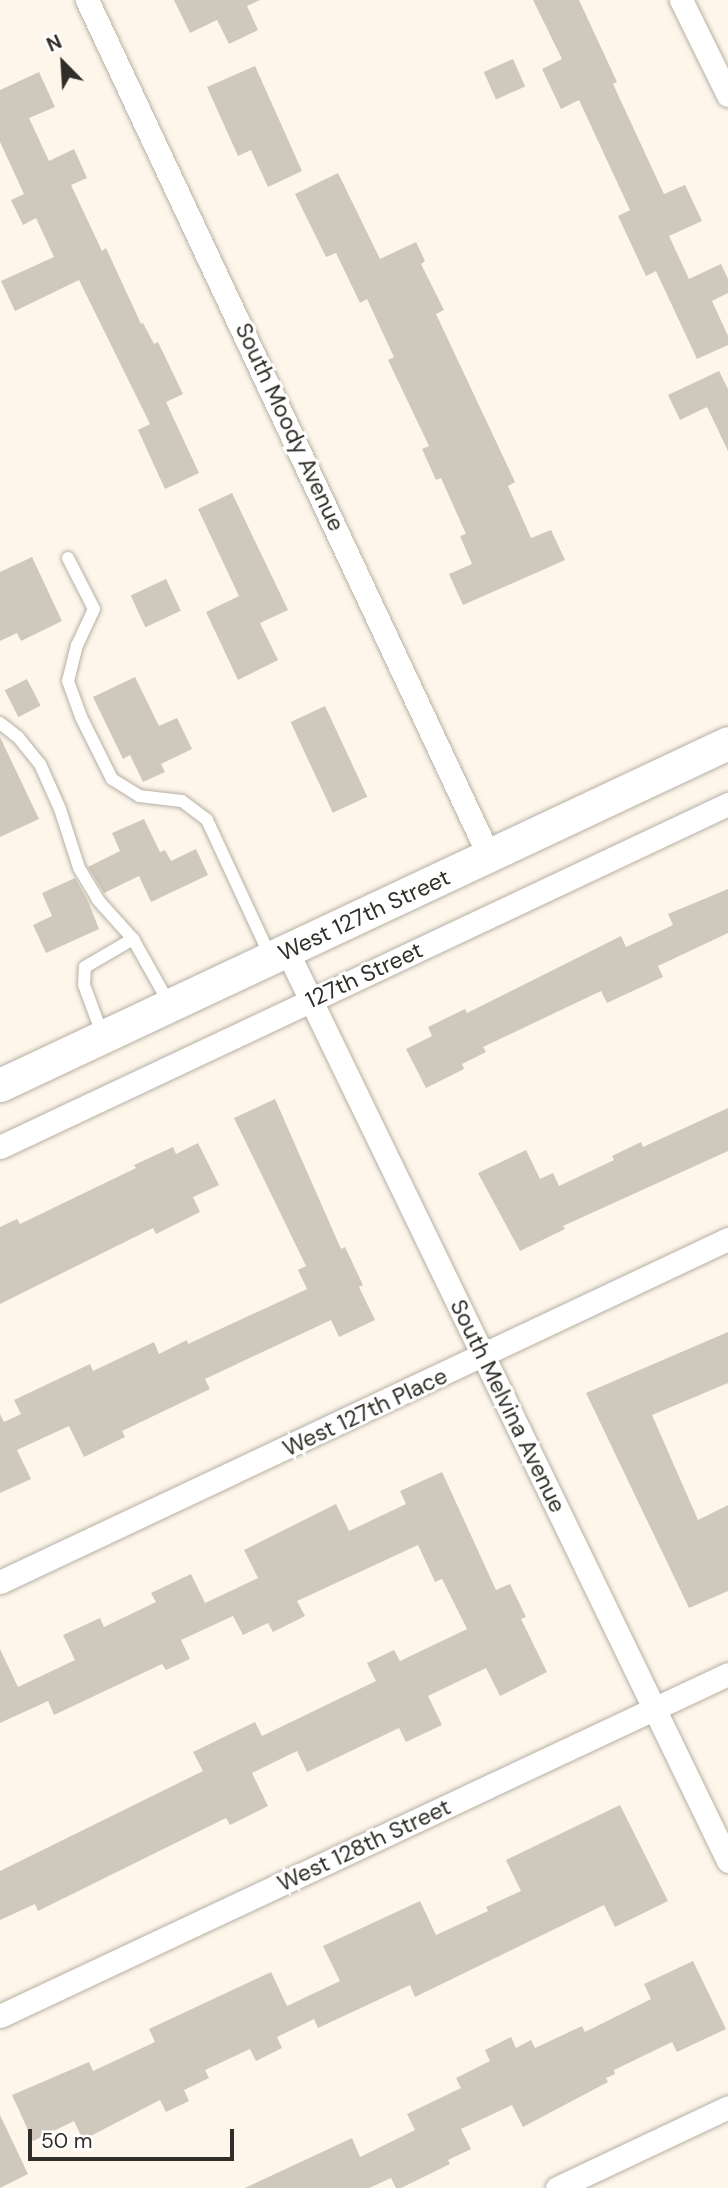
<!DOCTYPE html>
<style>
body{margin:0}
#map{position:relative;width:728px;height:2188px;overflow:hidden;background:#fef6eb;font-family:"DM Sans",sans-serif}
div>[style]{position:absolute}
.building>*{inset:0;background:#cfc8bc;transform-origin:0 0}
.roads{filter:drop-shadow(0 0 2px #b7afa4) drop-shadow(0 0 2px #b7afa4)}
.lane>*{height:12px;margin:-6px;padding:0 6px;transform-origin:6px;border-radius:6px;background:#fff}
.street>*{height:23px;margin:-11.5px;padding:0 11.5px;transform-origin:11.5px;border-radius:11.5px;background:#fff}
.secondary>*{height:33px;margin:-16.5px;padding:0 16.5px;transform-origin:16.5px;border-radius:16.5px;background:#fff}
span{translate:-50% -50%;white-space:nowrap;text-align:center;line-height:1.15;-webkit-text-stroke:6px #fff;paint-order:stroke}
.street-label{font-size:23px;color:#312e29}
.north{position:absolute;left:28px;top:28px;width:70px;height:70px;-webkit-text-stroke:5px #fff;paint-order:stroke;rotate:336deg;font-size:19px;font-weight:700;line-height:28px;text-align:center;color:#312e29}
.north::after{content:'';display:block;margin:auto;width:24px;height:32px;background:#312e29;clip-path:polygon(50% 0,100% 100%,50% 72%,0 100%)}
.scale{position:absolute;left:28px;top:2129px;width:206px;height:32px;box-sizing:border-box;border:4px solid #312e29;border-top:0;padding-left:9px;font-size:21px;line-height:24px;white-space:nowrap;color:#312e29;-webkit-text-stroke:5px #fff;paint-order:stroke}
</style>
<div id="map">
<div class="building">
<i style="clip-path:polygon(174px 0,260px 0,247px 6px,258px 30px,229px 44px,217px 20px,190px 33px)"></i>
<i style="clip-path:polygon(533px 0,579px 0,617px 82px,613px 84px,664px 194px,685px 185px,702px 221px,669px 236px,689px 279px,721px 264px,728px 279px,728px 293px,712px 301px,728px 336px,728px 345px,697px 359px,656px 271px,646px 276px,618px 216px,630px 210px,579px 100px,561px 109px,542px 69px,562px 59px)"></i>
<i style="left:513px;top:59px;width:30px;height:32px;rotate:66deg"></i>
<i style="clip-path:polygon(255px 66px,302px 171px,268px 187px,251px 150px,238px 156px,207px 87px)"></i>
<i style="clip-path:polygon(39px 72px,55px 107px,29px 118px,49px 161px,74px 149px,87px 178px,71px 185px,102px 251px,106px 248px,141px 324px,143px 323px,154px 344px,158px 342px,183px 394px,166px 402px,199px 473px,165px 489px,138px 430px,150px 424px,79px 280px,15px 311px,1px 281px,54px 257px,36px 218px,23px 225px,11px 200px,24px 194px,0 142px,0 90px)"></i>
<i style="clip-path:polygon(338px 173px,380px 259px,416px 242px,425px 261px,421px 264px,444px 310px,436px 314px,515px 482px,508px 486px,531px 538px,551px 530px,565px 560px,463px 605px,449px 574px,472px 564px,460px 536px,466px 534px,441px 478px,436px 480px,422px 449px,429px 446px,388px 360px,394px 357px,367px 299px,360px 303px,336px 253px,326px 257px,295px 194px)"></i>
<i style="clip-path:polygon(719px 371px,728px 389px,728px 451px,707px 407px,680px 420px,668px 395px)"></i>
<i style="clip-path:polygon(232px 493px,288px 610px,260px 623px,278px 660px,238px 680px,206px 612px,239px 596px,198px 509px)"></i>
<i style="clip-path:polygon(32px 557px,62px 621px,21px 641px,17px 633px,0 641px,0 572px)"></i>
<i style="left:166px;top:579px;width:35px;height:39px;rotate:65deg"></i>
<i style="clip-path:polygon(135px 677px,159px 726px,177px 718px,192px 749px,161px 764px,165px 772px,143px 782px,130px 755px,123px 759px,93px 697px)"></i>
<i style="left:27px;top:679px;width:30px;height:25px;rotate:63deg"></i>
<i style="left:325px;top:706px;width:100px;height:38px;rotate:65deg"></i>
<i style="clip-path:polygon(0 737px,39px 819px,0 837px)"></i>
<i style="clip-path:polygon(144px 819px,160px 852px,165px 850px,171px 861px,196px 849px,208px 875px,151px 902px,139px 876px,104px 893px,88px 867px,120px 851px,112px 833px)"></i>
<i style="clip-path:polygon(75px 878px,88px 901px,99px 929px,46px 953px,33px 925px,52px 916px,42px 893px)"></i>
<i style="clip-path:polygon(728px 889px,728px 933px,658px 966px,663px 977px,607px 1003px,601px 991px,483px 1047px,486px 1052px,462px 1064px,464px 1069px,426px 1088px,406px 1049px,432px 1036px,428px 1027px,465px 1009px,467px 1013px,621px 936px,626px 947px,673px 925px,668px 914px)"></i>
<i style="clip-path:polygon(275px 1099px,341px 1249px,345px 1247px,363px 1285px,359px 1287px,375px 1320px,339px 1337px,331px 1320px,205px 1379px,210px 1389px,122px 1431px,125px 1437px,84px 1457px,69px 1426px,17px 1450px,31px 1479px,0 1493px,0 1414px,4px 1422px,21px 1414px,14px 1400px,90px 1364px,93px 1371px,154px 1342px,159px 1354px,187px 1340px,188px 1344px,307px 1289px,298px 1270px,306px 1266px,234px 1118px)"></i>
<i style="clip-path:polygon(728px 1108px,728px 1151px,563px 1226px,565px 1229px,520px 1251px,478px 1173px,526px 1150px,540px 1179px,553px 1173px,559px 1186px,614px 1160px,612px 1156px,641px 1142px,643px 1147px)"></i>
<i style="clip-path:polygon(198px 1143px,219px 1185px,193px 1197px,200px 1212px,156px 1234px,153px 1228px,0 1304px,0 1227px,17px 1219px,20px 1224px,136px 1168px,134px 1165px,173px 1147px,176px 1154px)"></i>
<i style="clip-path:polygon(728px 1332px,728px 1383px,652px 1415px,698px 1520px,728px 1505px,728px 1591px,689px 1608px,586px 1393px)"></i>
<i style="clip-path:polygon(442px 1472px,496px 1590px,510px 1584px,526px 1617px,521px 1619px,547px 1672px,500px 1696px,486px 1668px,428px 1696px,442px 1725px,406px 1742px,399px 1728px,307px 1772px,297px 1751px,252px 1773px,268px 1806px,230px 1825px,226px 1818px,38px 1911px,35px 1904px,0 1920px,0 1871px,203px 1771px,193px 1752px,255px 1722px,262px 1736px,376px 1681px,367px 1663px,394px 1650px,400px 1661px,467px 1629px,442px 1579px,435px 1582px,418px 1545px,297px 1601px,305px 1616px,273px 1632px,268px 1623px,243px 1635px,233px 1616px,181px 1640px,190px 1659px,166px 1670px,162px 1664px,54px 1715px,48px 1701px,0 1723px,0 1649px,18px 1687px,75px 1660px,63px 1635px,100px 1618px,104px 1627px,156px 1602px,151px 1593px,191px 1574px,205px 1603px,258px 1578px,244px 1550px,336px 1504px,349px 1531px,406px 1504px,400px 1491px)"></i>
<i style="clip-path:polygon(620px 1805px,668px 1901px,615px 1927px,604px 1905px,415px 1997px,410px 1985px,318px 2028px,314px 2019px,277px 2037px,282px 2048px,256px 2061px,250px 2049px,205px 2070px,209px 2078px,184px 2090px,189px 2101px,166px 2112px,160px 2100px,83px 2140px,74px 2121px,33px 2141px,12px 2095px,89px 2062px,93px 2071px,155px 2042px,149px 2029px,271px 1972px,287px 2006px,340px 1981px,323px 1946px,420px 1901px,436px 1935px,488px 1911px,486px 1907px,521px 1891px,506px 1860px)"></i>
<i style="clip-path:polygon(693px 1961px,726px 2029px,677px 2052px,672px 2042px,614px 2070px,615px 2074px,606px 2078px,608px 2082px,523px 2127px,512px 2105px,461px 2129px,471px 2149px,448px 2160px,450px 2164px,401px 2188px,396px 2188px,391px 2178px,369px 2188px,245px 2188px,352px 2138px,360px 2157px,415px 2130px,407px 2114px,461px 2088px,456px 2078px,490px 2061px,485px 2050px,511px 2037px,516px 2048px,531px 2040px,535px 2048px,582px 2026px,585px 2032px,651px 1999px,644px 1984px)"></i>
<i style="clip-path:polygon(0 2115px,28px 2174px,0 2188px)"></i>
</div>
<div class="roads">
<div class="lane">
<i style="left:68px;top:558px;width:57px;rotate:63deg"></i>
<i style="left:94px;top:609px;width:40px;rotate:115deg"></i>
<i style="left:77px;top:645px;width:37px;rotate:104deg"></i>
<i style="left:68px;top:681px;width:38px;rotate:70deg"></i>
<i style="left:81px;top:717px;width:69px;rotate:63.4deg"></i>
<i style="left:112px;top:779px;width:32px;rotate:32deg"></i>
<i style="left:139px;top:796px;width:43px;rotate:6.6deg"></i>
<i style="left:182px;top:801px;width:31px;rotate:37deg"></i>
<i style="left:207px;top:820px;width:152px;rotate:65.1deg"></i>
<i style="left:0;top:723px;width:23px;rotate:38deg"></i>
<i style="left:18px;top:737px;width:35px;rotate:51deg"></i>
<i style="left:40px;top:764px;width:49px;rotate:66deg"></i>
<i style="left:60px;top:809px;width:62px;rotate:72.1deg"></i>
<i style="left:79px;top:868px;width:37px;rotate:59deg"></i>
<i style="left:98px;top:900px;width:52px;rotate:48.1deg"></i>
<i style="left:133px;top:939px;width:73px;rotate:60.6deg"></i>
<i style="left:103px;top:1036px;width:54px;rotate:-110.4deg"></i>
<i style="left:84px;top:985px;width:18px;rotate:-87deg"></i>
<i style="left:85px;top:967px;width:56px;rotate:-30.3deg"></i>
</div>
<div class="street">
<i style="left:87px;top:0;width:946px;rotate:64.84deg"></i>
<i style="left:681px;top:0;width:106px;rotate:63.7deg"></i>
<i style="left:287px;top:951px;width:1011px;rotate:64.14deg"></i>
<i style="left:0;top:1147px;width:805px;rotate:-25.23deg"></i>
<i style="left:0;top:1582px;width:805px;rotate:-25.23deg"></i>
<i style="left:0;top:2016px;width:804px;rotate:-25.16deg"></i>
<i style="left:557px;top:2188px;width:189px;rotate:-25.3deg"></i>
</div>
<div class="secondary">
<i style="left:0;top:1085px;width:804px;rotate:-25.16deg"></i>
</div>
</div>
<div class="street-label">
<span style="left:290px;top:427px;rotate:65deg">South Moody Avenue</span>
<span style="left:364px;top:915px;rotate:-25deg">West 127th Street</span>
<span style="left:364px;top:975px;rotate:-25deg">127th Street</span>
<span style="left:508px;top:1406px;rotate:64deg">South Melvina Avenue</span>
<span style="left:365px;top:1412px;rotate:-25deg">West 127th Place</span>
<span style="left:364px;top:1845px;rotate:-25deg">West 128th Street</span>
</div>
<div class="north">N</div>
<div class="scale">50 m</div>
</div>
